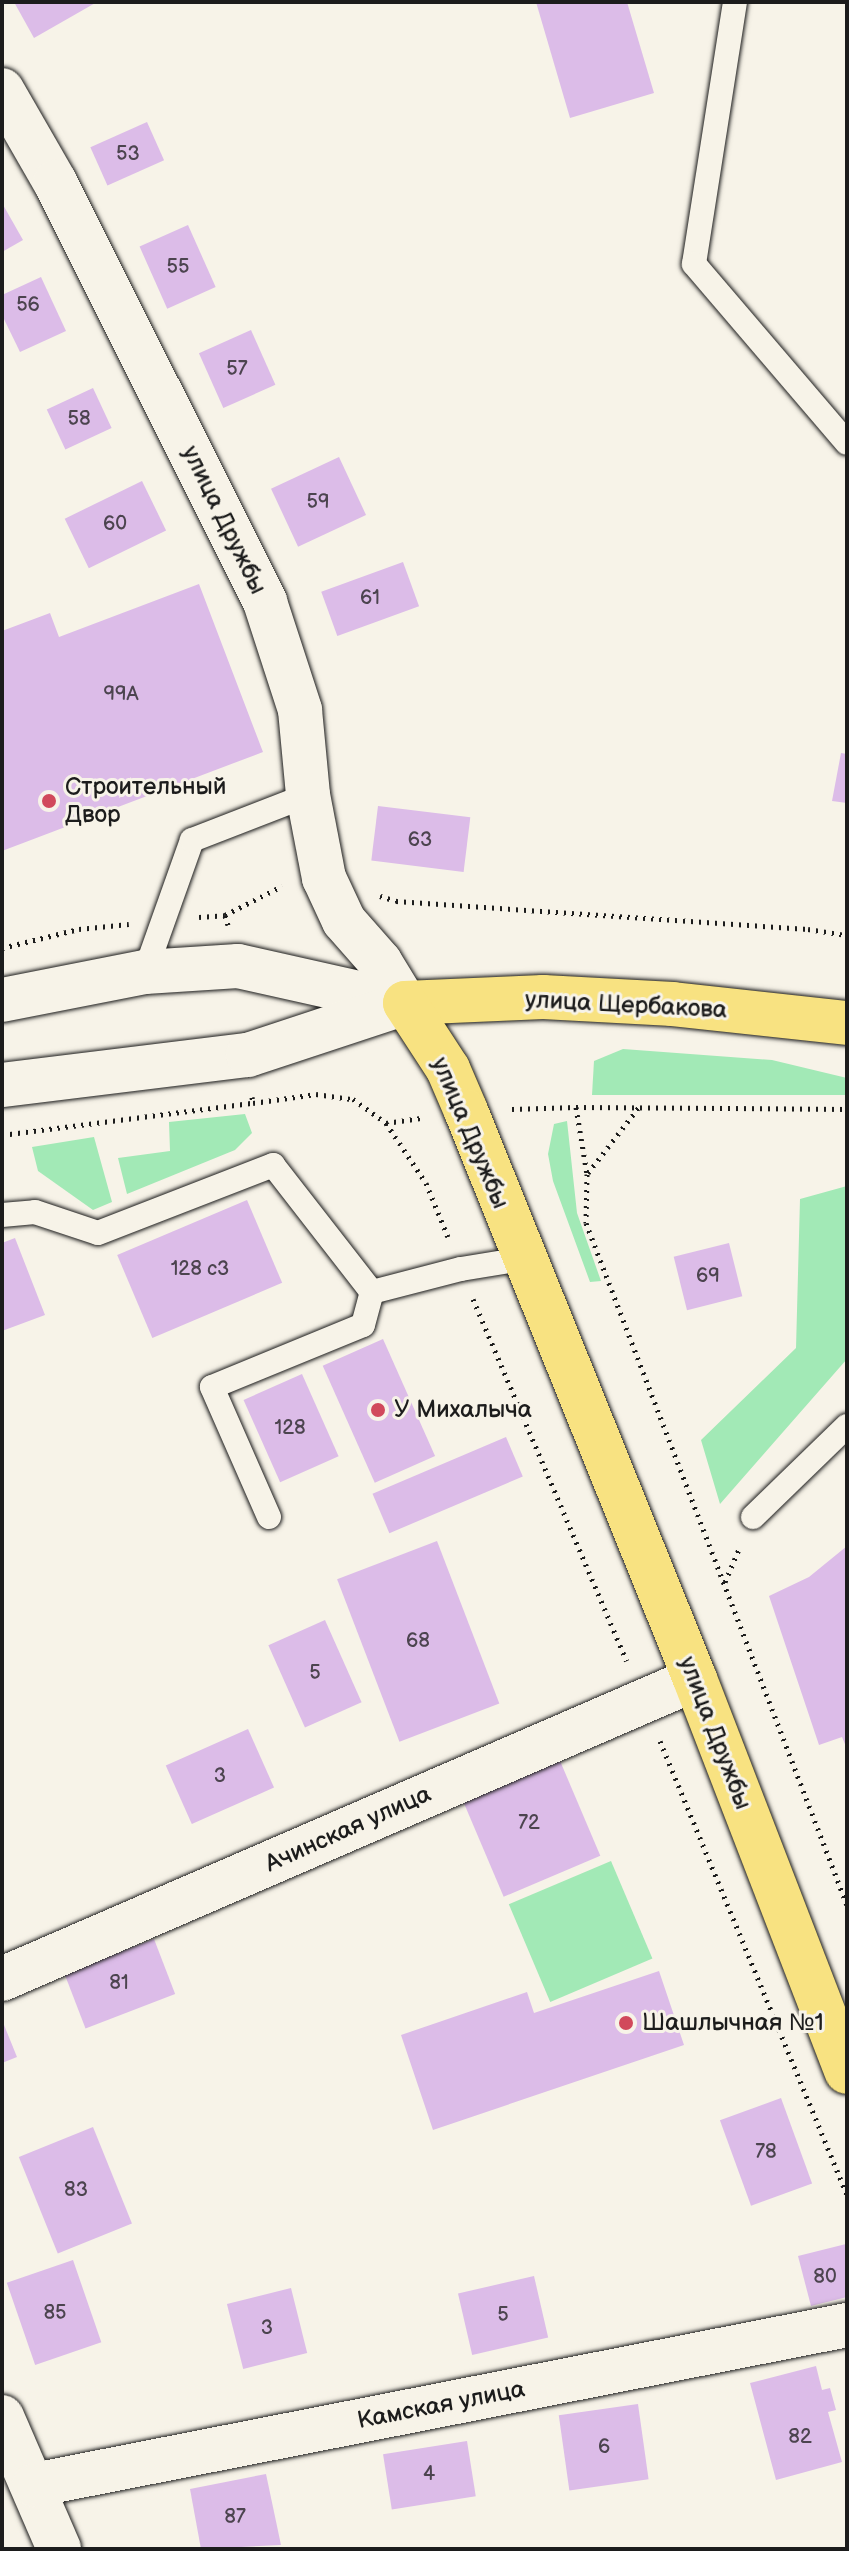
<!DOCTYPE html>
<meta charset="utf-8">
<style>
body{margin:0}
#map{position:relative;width:849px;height:2551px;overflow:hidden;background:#f7f3e8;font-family:"Balsamiq Sans",sans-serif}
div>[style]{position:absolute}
.green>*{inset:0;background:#a2e9b6;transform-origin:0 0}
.building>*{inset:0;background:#dcbce8;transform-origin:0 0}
.path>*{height:5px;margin-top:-2.5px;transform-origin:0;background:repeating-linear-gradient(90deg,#1c1c1c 0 2px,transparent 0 8px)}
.roads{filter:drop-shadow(0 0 2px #1c1c1c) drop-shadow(0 0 2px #1c1c1c)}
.service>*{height:24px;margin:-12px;padding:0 12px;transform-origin:12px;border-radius:12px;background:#f7f3e8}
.minor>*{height:44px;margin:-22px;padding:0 22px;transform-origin:22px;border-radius:22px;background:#f7f3e8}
.tertiary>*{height:44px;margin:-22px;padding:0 22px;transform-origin:22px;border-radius:22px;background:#f7f3e8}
.secondary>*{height:44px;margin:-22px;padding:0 22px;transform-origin:22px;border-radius:22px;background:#f7f3e8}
.primary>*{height:44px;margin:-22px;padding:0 22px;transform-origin:22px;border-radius:22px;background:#f8e281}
.dots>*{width:22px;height:22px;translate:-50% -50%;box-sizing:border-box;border:4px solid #f7f3e8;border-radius:50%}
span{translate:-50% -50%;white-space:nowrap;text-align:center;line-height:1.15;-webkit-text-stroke:6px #f7f3e8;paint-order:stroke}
.number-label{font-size:20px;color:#4c444f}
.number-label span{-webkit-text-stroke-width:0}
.street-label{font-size:24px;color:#1c1c1c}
.poi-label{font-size:24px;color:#1c1c1c}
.left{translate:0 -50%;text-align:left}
.frame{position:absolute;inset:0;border:4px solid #1c1c1c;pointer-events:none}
</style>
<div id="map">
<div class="green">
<i style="clip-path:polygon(623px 1049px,772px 1060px,847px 1078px,847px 1095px,592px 1095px,594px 1061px)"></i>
<i style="clip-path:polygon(245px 1114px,252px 1133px,235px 1150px,127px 1194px,118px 1158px,170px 1151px,169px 1122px)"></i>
<i style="clip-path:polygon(567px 1121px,577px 1213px,601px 1281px,590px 1282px,553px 1181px,548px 1154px,554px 1124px)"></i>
<i style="clip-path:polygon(94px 1137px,112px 1202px,93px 1210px,38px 1171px,32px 1147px)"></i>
<i style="clip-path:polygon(847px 1186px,847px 1359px,720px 1504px,701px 1440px,796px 1348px,800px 1199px)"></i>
<i style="left:611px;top:1861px;width:106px;height:111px;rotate:67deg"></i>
</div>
<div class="building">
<i style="clip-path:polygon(14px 2px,97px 2px,34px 38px)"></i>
<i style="clip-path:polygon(536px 2px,627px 2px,654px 93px,570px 118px)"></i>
<i style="left:147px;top:122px;width:42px;height:62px;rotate:66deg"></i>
<i style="clip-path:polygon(2px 203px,23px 240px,2px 252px)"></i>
<i style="left:188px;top:225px;width:68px;height:53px;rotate:66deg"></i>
<i style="clip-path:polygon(41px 277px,66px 331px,20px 352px,2px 315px,2px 295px)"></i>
<i style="left:251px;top:330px;width:60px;height:57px;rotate:66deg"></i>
<i style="left:93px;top:388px;width:44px;height:51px;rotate:65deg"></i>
<i style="left:339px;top:457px;width:64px;height:75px;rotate:65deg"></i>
<i style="left:142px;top:481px;width:55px;height:86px;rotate:64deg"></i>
<i style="left:403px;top:562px;width:47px;height:87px;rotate:70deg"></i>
<i style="clip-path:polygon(199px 584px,263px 752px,2px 851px,2px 631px,50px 613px,59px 637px)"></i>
<i style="clip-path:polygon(841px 753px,847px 754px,847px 803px,832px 801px)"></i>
<i style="left:378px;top:806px;width:93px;height:55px;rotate:7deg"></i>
<i style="left:247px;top:1200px;width:90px;height:141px;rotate:67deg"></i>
<i style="clip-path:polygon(15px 1238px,45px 1315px,2px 1331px,2px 1243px)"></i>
<i style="left:729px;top:1243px;width:55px;height:57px;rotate:76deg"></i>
<i style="left:383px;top:1339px;width:128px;height:66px;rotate:66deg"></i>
<i style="left:302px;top:1374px;width:90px;height:64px;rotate:66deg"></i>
<i style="left:506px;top:1437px;width:43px;height:145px;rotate:67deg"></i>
<i style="left:437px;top:1541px;width:174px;height:107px;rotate:69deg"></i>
<i style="clip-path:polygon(847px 1546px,847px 1749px,842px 1737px,819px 1745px,769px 1596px,809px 1577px)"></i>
<i style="left:325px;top:1620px;width:90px;height:62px;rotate:66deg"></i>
<i style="left:248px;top:1729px;width:64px;height:90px;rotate:66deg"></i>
<i style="left:555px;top:1749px;width:116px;height:105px;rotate:67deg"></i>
<i style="left:154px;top:1939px;width:59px;height:96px;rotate:69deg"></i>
<i style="clip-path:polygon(659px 1971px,684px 2045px,433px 2130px,401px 2035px,527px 1992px,534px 2013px)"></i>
<i style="clip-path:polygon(2px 2020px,17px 2057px,2px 2063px)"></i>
<i style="left:781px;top:2098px;width:91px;height:65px;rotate:70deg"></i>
<i style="left:93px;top:2127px;width:104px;height:80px;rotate:68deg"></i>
<i style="clip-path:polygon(846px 2244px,847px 2297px,811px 2306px,798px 2256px)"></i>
<i style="left:73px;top:2260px;width:87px;height:70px;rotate:71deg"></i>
<i style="left:534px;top:2276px;width:63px;height:78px;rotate:77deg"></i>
<i style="left:291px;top:2288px;width:67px;height:66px;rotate:76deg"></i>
<i style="clip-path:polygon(816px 2366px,822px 2390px,830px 2388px,836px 2410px,828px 2412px,842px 2462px,776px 2480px,750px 2383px)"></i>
<i style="left:638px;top:2404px;width:76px;height:80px;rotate:82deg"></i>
<i style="left:467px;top:2441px;width:56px;height:85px;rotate:81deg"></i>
<i style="clip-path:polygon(266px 2474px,281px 2545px,201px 2549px,190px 2489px)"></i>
</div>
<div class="path">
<i style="left:380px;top:896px;width:17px;rotate:17deg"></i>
<i style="left:396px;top:901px;width:413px;rotate:3.9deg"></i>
<i style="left:808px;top:929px;width:39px;rotate:9deg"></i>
<i style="left:199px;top:917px;width:26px;rotate:-4deg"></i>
<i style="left:228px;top:925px;width:10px;rotate:-107deg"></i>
<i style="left:225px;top:915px;width:64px;rotate:-27deg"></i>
<i style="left:2px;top:948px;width:79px;rotate:-13.9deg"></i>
<i style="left:79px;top:929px;width:50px;rotate:-5.7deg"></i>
<i style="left:252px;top:1097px;width:6px;rotate:81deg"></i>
<i style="left:253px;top:1103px;width:64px;rotate:-8.1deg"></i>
<i style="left:316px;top:1094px;width:37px;rotate:8deg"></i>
<i style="left:353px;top:1099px;width:41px;rotate:36deg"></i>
<i style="left:386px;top:1123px;width:72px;rotate:56.3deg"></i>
<i style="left:426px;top:1183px;width:58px;rotate:67.8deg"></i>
<i style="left:576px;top:1107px;width:68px;rotate:80.7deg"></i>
<i style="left:587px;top:1174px;width:49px;rotate:91.2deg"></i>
<i style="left:586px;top:1223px;width:730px;rotate:69.06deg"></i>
<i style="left:512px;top:1109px;width:64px;rotate:-1.8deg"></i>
<i style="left:576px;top:1107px;width:271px;rotate:0.4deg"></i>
<i style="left:386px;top:1123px;width:37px;rotate:-8deg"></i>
<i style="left:2px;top:1135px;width:253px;rotate:-7.3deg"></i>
<i style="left:588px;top:1173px;width:83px;rotate:-52.3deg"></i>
<i style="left:473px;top:1299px;width:393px;rotate:67deg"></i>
<i style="left:725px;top:1582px;width:38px;rotate:-67deg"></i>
<i style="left:660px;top:1741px;width:491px;rotate:67.6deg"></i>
</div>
<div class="roads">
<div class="service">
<i style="left:735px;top:2px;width:265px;rotate:98.9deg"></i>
<i style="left:694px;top:264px;width:235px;rotate:49.5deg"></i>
<i style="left:145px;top:972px;width:140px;rotate:-70.4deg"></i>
<i style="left:192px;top:840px;width:124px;rotate:-21.2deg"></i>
<i style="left:2px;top:1215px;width:33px;rotate:-5deg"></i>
<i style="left:35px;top:1212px;width:66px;rotate:18.4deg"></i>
<i style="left:98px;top:1233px;width:188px;rotate:-21.2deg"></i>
<i style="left:273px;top:1165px;width:161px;rotate:52.1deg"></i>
<i style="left:372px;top:1292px;width:92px;rotate:-14.5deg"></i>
<i style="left:461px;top:1269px;width:62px;rotate:-9.3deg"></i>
<i style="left:269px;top:1517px;width:142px;rotate:-113.7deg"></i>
<i style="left:212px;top:1387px;width:163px;rotate:-22.3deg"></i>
<i style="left:363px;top:1325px;width:34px;rotate:-75deg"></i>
<i style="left:753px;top:1517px;width:131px;rotate:-44.1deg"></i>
</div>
<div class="minor">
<i style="left:2px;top:1979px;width:755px;rotate:-23.41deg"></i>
<i style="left:2px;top:2417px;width:144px;rotate:66.6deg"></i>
<i style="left:34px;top:2485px;width:829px;rotate:-11.13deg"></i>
</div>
<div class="tertiary">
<i style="left:2px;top:90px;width:106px;rotate:60.1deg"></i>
<i style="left:55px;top:182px;width:470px;rotate:63.4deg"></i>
<i style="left:265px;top:602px;width:114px;rotate:72deg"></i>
<i style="left:300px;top:710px;width:85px;rotate:84.6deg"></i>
<i style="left:308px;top:795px;width:85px;rotate:79.1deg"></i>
<i style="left:324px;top:878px;width:47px;rotate:65.1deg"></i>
<i style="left:344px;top:921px;width:55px;rotate:48.7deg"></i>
<i style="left:380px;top:962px;width:48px;rotate:58.6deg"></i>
</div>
<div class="secondary">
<i style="left:2px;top:1000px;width:146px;rotate:-11.1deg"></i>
<i style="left:145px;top:972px;width:93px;rotate:-3.7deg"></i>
<i style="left:238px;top:966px;width:169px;rotate:12.6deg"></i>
<i style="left:2px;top:1085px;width:248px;rotate:-7deg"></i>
<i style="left:248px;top:1055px;width:165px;rotate:-18.3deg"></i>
</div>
<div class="primary">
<i style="left:847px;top:1023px;width:175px;rotate:-173.8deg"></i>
<i style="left:673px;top:1004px;width:130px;rotate:-176.9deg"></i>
<i style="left:543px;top:997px;width:138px;rotate:177.5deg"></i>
<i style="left:405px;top:1003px;width:79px;rotate:56.9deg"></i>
<i style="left:448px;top:1069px;width:46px;rotate:66.8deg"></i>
<i style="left:466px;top:1111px;width:612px;rotate:68.04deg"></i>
<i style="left:695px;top:1679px;width:421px;rotate:68.9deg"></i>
</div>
</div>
<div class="dots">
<i style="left:49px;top:801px;background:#d1495b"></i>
<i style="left:378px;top:1410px;background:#d1495b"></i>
<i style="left:626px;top:2023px;background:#d1495b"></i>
</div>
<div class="number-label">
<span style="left:128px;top:154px">53</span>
<span style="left:178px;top:267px">55</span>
<span style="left:28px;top:305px">56</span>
<span style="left:237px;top:369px">57</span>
<span style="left:79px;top:419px">58</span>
<span style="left:318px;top:502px">59</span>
<span style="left:115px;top:524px">60</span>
<span style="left:370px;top:598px">61</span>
<span style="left:121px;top:694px">99А</span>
<span style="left:420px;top:840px">63</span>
<span style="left:200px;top:1269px">128 с3</span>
<span style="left:708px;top:1276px">69</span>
<span style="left:290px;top:1428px">128</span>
<span style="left:418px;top:1641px">68</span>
<span style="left:315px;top:1673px">5</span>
<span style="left:220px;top:1776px">3</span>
<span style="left:529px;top:1823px">72</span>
<span style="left:119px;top:1983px">81</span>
<span style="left:766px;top:2152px">78</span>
<span style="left:76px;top:2190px">83</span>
<span style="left:825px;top:2277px">80</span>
<span style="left:55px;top:2313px">85</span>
<span style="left:503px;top:2315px">5</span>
<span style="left:267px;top:2328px">3</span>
<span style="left:800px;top:2437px">82</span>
<span style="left:604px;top:2447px">6</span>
<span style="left:429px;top:2474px">4</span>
<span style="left:235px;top:2517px">87</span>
</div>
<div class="street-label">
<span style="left:224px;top:520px;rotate:64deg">улица Дружбы</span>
<span style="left:626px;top:1005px;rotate:3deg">улица Щербакова</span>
<span style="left:470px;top:1133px;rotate:67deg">улица Дружбы</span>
<span style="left:715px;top:1733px;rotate:69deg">улица Дружбы</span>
<span style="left:348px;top:1829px;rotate:-24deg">Ачинская улица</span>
<span style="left:441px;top:2405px;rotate:-11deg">Камская улица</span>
</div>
<div class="poi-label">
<span class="left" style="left:65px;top:801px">Строительный<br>Двор</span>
<span class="left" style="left:394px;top:1410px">У Михалыча</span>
<span class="left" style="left:642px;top:2023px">Шашлычная №1</span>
</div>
<div class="frame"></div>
</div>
